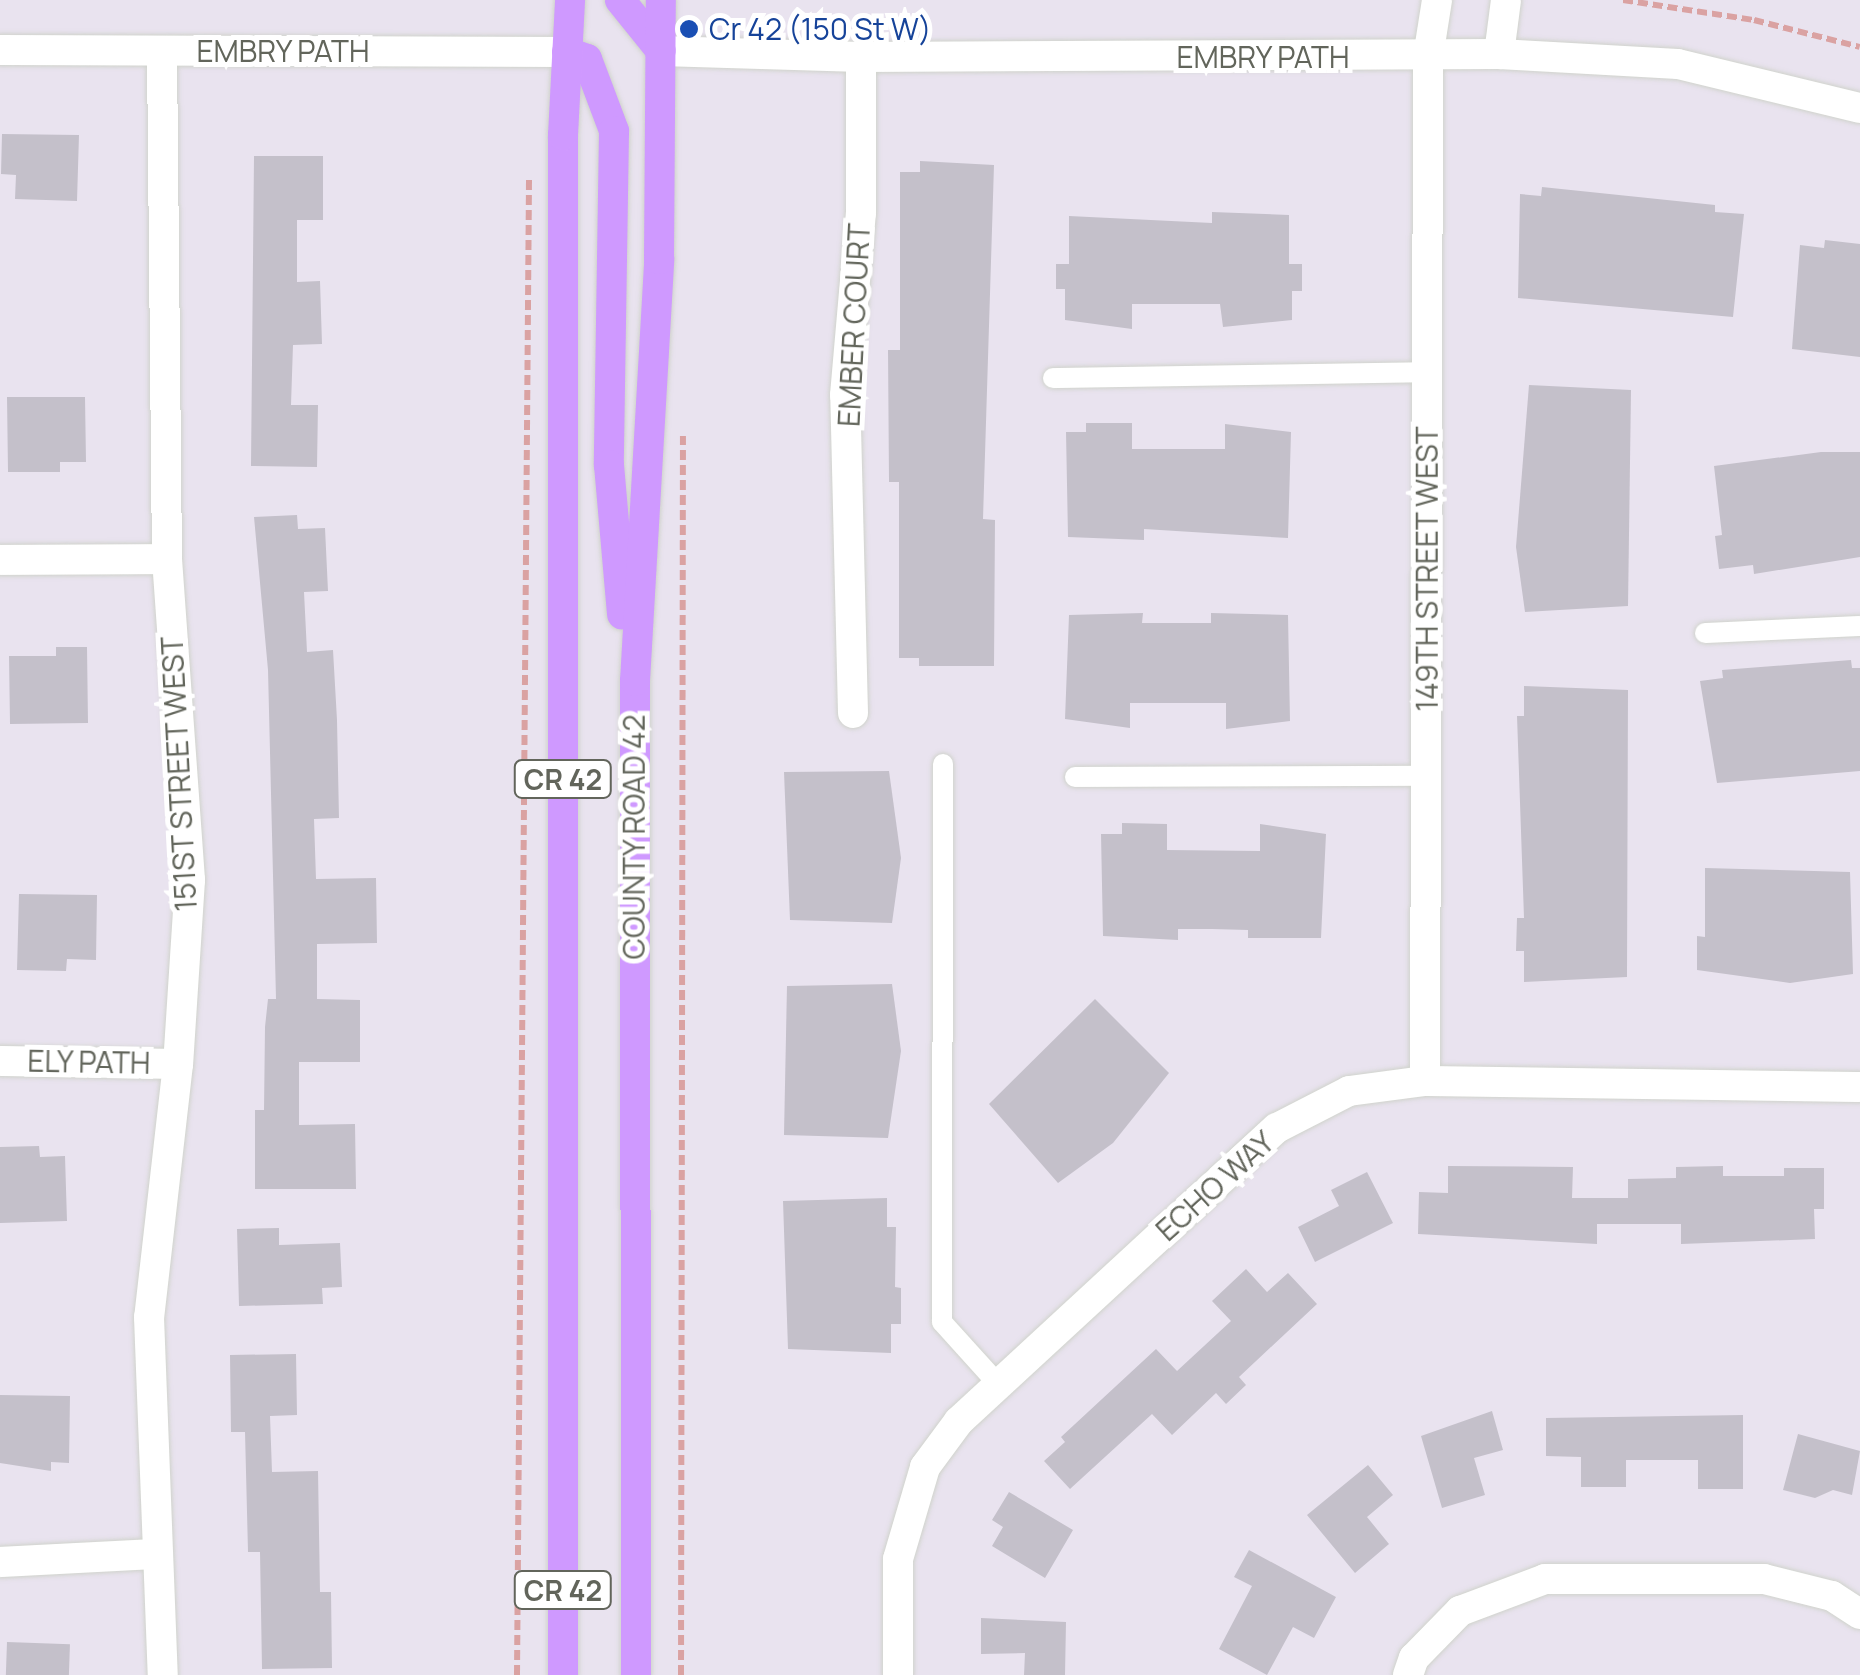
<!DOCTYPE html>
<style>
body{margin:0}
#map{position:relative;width:1860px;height:1675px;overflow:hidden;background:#e9e3ef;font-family:Manrope,sans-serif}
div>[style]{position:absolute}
.building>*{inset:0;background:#c4c0ca;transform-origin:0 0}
.path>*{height:6px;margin-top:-3px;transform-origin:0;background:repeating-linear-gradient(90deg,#daa2a2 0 10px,transparent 0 15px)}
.roads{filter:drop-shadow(0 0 2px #d0d3cc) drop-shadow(0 0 2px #d0d3cc)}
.service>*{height:20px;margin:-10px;padding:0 10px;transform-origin:10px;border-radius:10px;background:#fff}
.minor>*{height:30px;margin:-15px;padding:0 15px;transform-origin:15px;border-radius:15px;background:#fff}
.tertiary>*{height:30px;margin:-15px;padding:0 15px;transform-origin:15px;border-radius:15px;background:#fff}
.trunk>*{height:30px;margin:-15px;padding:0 15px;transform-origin:15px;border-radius:15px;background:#cf99ff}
.dots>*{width:28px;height:28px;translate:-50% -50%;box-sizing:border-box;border:5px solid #fff;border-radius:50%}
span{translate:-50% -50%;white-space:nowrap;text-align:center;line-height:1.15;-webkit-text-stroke:10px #fff;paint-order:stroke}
.shield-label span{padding:2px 8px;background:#fff;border:2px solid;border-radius:8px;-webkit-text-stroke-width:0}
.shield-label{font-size:28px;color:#62655b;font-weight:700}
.transit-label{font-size:30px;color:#164399}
.left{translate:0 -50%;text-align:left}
.street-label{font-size:30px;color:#62655b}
</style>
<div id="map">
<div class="building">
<i style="clip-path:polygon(2px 134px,79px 135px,77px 201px,15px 199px,16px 175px,1px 174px)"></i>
<i style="clip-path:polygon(254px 156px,323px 156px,323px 220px,297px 220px,297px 282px,320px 281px,322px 344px,293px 345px,291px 405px,318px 405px,317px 467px,251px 466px)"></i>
<i style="clip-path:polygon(920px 161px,994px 165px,983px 519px,995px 520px,994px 666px,919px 666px,919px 658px,899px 658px,899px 482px,889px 482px,888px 350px,900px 350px,900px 172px,920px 172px)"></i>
<i style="clip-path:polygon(1542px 187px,1715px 205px,1715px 212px,1744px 214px,1733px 317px,1518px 298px,1520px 194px,1541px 196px)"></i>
<i style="clip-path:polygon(1212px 212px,1289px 215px,1289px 264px,1302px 264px,1302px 291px,1292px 291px,1292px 320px,1223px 327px,1220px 304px,1132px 304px,1132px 329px,1065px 320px,1065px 289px,1056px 289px,1056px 264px,1069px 264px,1069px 216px,1212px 223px)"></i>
<i style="clip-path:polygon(1825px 240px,1860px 244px,1860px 357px,1792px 349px,1800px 245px,1824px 248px)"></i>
<i style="clip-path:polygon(1529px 385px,1631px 390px,1628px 606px,1525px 612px,1516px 547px)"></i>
<i style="clip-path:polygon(7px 397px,85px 397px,86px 462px,60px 462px,60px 472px,8px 472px)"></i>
<i style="clip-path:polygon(1086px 423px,1132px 423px,1132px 449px,1225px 449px,1225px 424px,1291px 432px,1288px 538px,1144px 529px,1144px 540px,1068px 537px,1066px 432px,1086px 432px)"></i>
<i style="clip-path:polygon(1821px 452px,1860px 452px,1860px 557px,1754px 574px,1753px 565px,1719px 569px,1715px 536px,1722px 535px,1714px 466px)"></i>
<i style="clip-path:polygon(297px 515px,298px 529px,325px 528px,328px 591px,304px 592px,307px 652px,333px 650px,337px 720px,339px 818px,314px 819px,316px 879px,376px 878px,377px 943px,317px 944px,317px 999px,360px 1000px,360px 1062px,299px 1062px,299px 1125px,355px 1124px,356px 1189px,255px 1189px,255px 1110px,264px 1110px,265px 1027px,268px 999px,276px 999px,268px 670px,254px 517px)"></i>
<i style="clip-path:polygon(1143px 613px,1142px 623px,1211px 623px,1211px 613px,1288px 615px,1290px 721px,1226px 729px,1226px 703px,1130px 703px,1130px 728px,1065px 719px,1069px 615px)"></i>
<i style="clip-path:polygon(56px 647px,87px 647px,88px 723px,10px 724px,9px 656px,56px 656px)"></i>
<i style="clip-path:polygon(1851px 660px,1852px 668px,1860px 668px,1860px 771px,1717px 783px,1700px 681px,1723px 678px,1722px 670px)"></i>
<i style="clip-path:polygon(1524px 686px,1628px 690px,1627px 977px,1524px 982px,1524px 951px,1516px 951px,1517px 918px,1524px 918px,1517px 716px,1524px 716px)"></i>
<i style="clip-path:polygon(889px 771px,901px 858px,892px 923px,790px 920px,784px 772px)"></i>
<i style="clip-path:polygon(1122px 823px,1167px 824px,1167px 850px,1260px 851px,1260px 824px,1326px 834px,1321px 938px,1248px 938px,1248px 930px,1212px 929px,1178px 929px,1178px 940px,1103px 936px,1101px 834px,1122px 834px)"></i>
<i style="clip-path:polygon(1705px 868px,1850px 872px,1853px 974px,1790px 983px,1697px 970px,1697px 936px,1705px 937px)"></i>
<i style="clip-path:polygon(19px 894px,97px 895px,96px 960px,67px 959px,66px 971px,17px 970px)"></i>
<i style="clip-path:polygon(892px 984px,901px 1051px,888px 1138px,784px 1135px,787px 986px)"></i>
<i style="clip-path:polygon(1095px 999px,1169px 1073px,1113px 1143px,1058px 1183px,989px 1104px)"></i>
<i style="clip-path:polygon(39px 1146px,40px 1157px,65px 1156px,67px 1221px,0 1223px,0 1147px)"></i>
<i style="clip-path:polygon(1448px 1166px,1573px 1167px,1572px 1198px,1628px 1198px,1628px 1179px,1676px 1178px,1676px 1167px,1723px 1166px,1723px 1176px,1784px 1176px,1784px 1168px,1824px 1168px,1824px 1209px,1814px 1209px,1815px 1239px,1681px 1244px,1681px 1224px,1597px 1224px,1597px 1244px,1418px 1234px,1419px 1192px,1448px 1193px)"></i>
<i style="clip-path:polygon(1367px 1172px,1393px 1223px,1315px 1262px,1298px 1227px,1339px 1206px,1331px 1190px)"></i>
<i style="clip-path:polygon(887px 1198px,887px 1227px,896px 1227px,895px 1287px,901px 1288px,901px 1324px,891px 1324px,891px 1353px,788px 1349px,783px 1201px)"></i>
<i style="clip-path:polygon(279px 1228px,279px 1245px,340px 1243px,342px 1287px,322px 1288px,323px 1304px,239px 1306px,237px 1229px)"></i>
<i style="clip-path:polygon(1246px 1269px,1267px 1292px,1288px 1273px,1317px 1304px,1239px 1377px,1246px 1385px,1226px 1404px,1216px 1393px,1172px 1435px,1152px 1414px,1070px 1489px,1044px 1461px,1065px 1442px,1061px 1437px,1156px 1349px,1177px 1371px,1231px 1321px,1212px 1301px)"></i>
<i style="clip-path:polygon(296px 1354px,297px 1415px,270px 1416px,272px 1472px,318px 1471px,320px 1592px,331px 1592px,332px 1668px,262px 1669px,260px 1552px,248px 1552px,245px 1432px,231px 1432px,230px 1355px)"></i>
<i style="clip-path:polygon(0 1395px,70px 1396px,69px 1463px,51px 1462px,51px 1471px,0 1463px)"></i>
<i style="clip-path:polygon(1492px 1411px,1503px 1450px,1474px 1458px,1485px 1495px,1442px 1508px,1421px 1436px)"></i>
<i style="clip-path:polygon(1743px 1415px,1743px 1489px,1698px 1489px,1698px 1460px,1626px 1460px,1626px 1487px,1581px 1487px,1581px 1457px,1546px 1456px,1546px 1418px)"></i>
<i style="clip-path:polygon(1798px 1434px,1860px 1451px,1852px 1495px,1833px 1490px,1815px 1498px,1783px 1490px)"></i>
<i style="clip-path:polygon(1368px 1465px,1393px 1495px,1367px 1517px,1389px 1544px,1355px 1573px,1307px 1515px)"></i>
<i style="clip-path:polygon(1009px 1492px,1073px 1530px,1045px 1578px,992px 1546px,1003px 1527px,992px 1520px)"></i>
<i style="clip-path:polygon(1249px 1550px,1336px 1597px,1314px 1638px,1293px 1627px,1267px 1675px,1219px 1649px,1252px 1586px,1234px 1577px)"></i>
<i style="clip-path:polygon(981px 1618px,1066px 1622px,1065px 1675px,1024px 1675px,1025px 1653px,981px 1654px)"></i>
<i style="left:7px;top:1642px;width:63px;height:33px;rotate:2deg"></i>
</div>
<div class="path">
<i style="left:1623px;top:0;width:133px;rotate:8.7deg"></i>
<i style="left:1754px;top:20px;width:109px;rotate:14.3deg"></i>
<i style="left:517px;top:1675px;width:1499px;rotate:-89.54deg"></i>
<i style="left:681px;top:1675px;width:1239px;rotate:-89.91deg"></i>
</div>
<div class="roads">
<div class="service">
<i style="left:1053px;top:378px;width:375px;rotate:-0.9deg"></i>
<i style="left:1705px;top:633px;width:155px;rotate:-2.6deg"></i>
<i style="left:943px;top:764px;width:558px;rotate:90.1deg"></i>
<i style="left:942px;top:1322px;width:85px;rotate:47.9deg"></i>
<i style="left:1075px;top:777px;width:351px;rotate:-0.2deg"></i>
</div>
<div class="minor">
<i style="left:162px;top:51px;width:508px;rotate:89.44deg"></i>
<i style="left:167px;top:559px;width:322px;rotate:85.9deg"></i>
<i style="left:190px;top:880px;width:184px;rotate:93.7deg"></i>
<i style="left:178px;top:1064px;width:255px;rotate:96.5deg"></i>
<i style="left:149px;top:1317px;width:358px;rotate:87.8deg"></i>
<i style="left:1499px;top:54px;width:54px;rotate:-82.6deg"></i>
<i style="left:0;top:560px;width:167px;rotate:-0.3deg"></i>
<i style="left:853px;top:713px;width:318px;rotate:-91.4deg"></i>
<i style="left:845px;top:395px;width:183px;rotate:-85deg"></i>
<i style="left:861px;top:213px;width:156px;rotate:-90deg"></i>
<i style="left:0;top:1061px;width:178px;rotate:1deg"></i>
<i style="left:1425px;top:1081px;width:1024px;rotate:-89.83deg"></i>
<i style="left:1428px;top:57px;width:58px;rotate:-81deg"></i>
<i style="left:0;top:1562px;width:154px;rotate:-3deg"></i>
<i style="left:898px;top:1675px;width:116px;rotate:-90deg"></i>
<i style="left:898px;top:1559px;width:96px;rotate:-73.6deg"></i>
<i style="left:925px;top:1467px;width:57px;rotate:-53.5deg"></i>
<i style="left:959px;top:1421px;width:432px;rotate:-42.7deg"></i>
<i style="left:1277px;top:1128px;width:81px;rotate:-27.2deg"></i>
<i style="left:1349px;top:1091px;width:77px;rotate:-7.5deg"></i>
<i style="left:1425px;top:1081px;width:435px;rotate:0.8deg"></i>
<i style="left:1408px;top:1675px;width:18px;rotate:-71deg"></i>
<i style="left:1414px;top:1658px;width:66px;rotate:-45.6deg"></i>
<i style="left:1460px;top:1611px;width:91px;rotate:-20.6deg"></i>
<i style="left:1545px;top:1579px;width:219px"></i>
<i style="left:1764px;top:1579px;width:70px;rotate:14deg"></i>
<i style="left:1832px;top:1596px;width:33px;rotate:33deg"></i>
</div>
<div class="tertiary">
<i style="left:0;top:50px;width:567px;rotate:0.2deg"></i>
<i style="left:661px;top:51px;width:200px;rotate:1.7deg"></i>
<i style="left:861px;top:57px;width:638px;rotate:-0.27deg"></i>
<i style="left:1499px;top:54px;width:179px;rotate:3.2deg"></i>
<i style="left:1678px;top:64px;width:187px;rotate:13.6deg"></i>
</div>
<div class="trunk">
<i style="left:620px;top:0;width:65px;rotate:51.2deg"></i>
<i style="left:567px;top:52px;width:21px;rotate:19deg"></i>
<i style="left:587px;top:59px;width:77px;rotate:69.4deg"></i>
<i style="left:614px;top:131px;width:334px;rotate:90.9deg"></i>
<i style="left:609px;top:465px;width:150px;rotate:85deg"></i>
<i style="left:563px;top:1675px;width:1540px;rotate:-90deg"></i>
<i style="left:563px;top:135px;width:135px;rotate:-87deg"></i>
<i style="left:636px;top:1675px;width:994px;rotate:-90.06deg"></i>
<i style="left:635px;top:681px;width:423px;rotate:-86.7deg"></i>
<i style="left:659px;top:259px;width:259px;rotate:-89.6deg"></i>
</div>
</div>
<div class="dots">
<i style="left:689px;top:29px;background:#1a4fb4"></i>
</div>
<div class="shield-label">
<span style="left:563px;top:779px">CR 42</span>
<span style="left:563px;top:1590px">CR 42</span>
</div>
<div class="transit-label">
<span class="left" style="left:709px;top:29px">Cr 42 (150 St W)</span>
</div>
<div class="street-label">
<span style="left:283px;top:51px">EMBRY PATH</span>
<span style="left:1263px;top:57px">EMBRY PATH</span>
<span style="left:854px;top:325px;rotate:-87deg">EMBER COURT</span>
<span style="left:1427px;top:569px;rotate:-90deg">149TH STREET WEST</span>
<span style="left:179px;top:774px;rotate:-93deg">151ST STREET WEST</span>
<span style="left:634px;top:837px;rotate:-90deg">COUNTY ROAD 42</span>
<span style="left:89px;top:1062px;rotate:1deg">ELY PATH</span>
<span style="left:1215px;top:1186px;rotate:-42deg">ECHO WAY</span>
</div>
</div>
